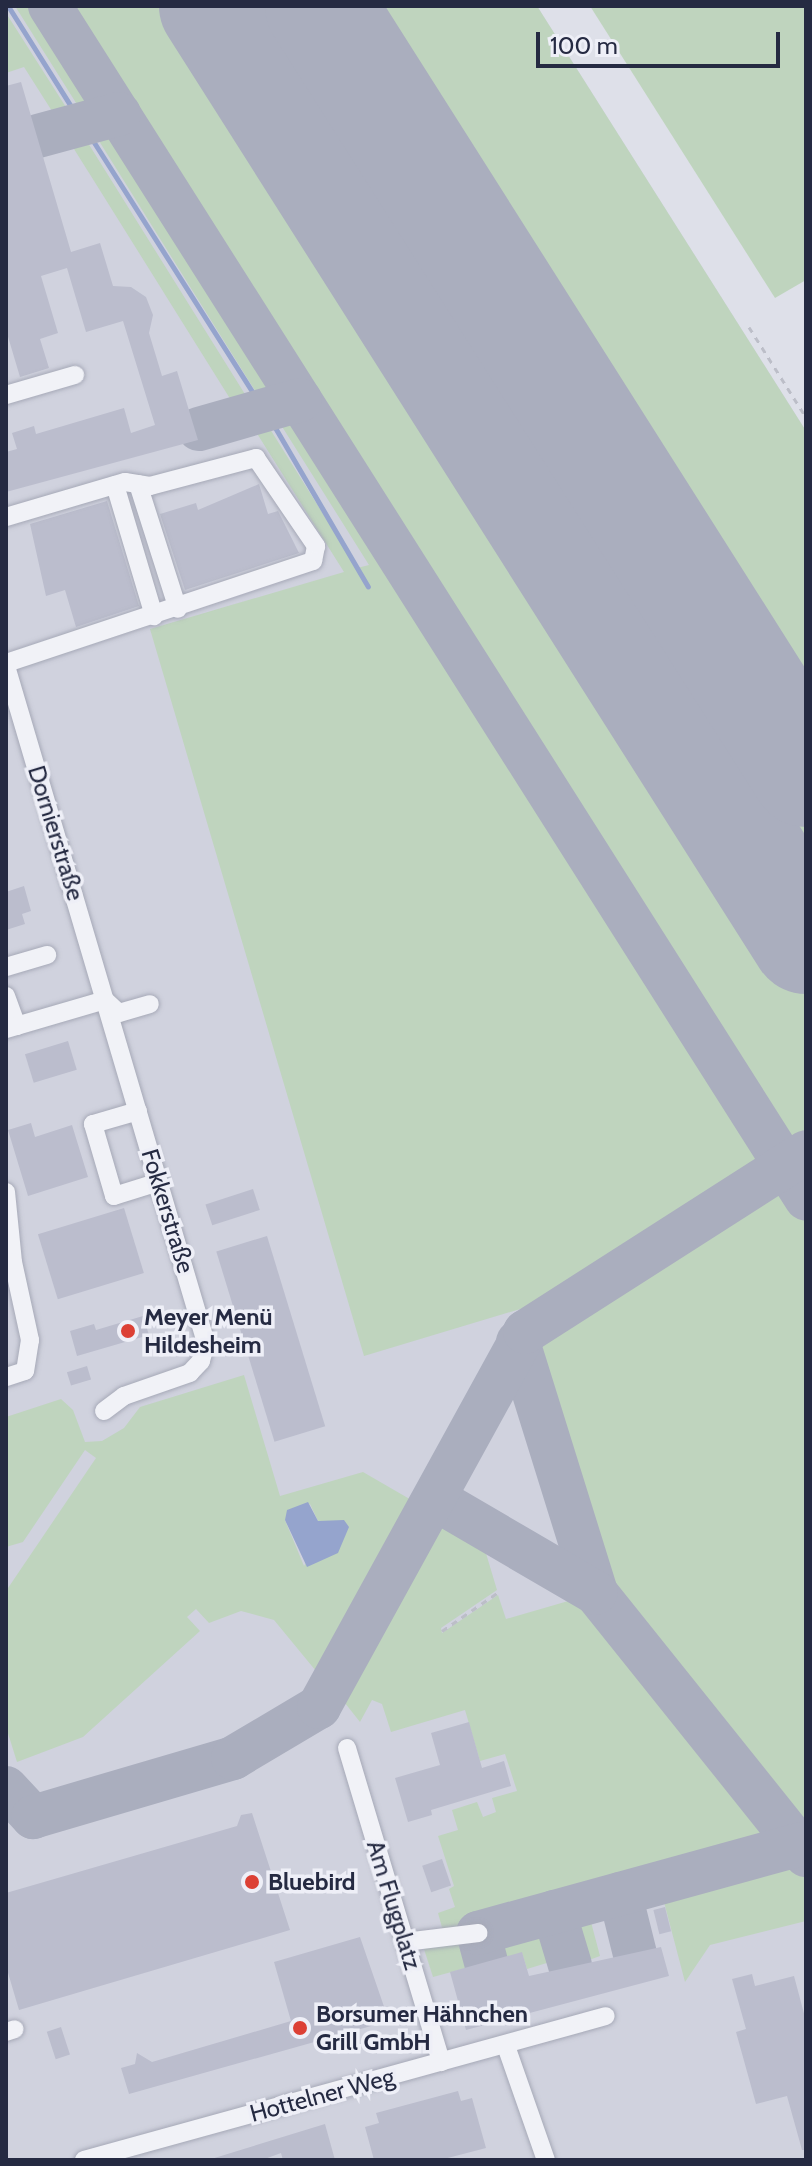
<!DOCTYPE html>
<meta charset="utf-8">
<style>
body{margin:0}
#map{position:relative;width:812px;height:2166px;overflow:hidden;background:#dee0e9;font-family:Cabin,sans-serif}
div>[style]{position:absolute}
.built>*{inset:0;background:#d0d2de}
.green>*{inset:0;background:#bfd4be;transform-origin:0 0}
.water>*{inset:0;background:#95a4cd}
.stream>*{height:5px;margin:-2.5px;padding:0 2.5px;transform-origin:2.5px;border-radius:2.5px;background:#95a4cd}
.taxiway>*{height:44px;margin:-22px;padding:0 22px;transform-origin:22px;border-radius:22px;background:#aaaebe}
.runway>*{height:110px;margin:-55px;padding:0 55px;transform-origin:55px;border-radius:55px;background:#aaaebe}
.building>*{inset:0;background:#bbbdcd;transform-origin:0 0}
.path>*{height:3px;margin-top:-1.5px;transform-origin:0;background:repeating-linear-gradient(90deg,#bcbec8 0 6px,transparent 0 12px)}
.roads{filter:drop-shadow(0 0 2px #a6a9b7) drop-shadow(0 0 2px #a6a9b7)}
.minor>*{height:18px;margin:-9px;padding:0 9px;transform-origin:9px;border-radius:9px;background:#f1f2f7}
.dots>*{width:22px;height:22px;translate:-50% -50%;box-sizing:border-box;border:4px solid #eeeff7;border-radius:50%}
span{translate:-50% -50%;white-space:nowrap;text-align:center;line-height:1.15;-webkit-text-stroke:7px #eeeff7;paint-order:stroke}
.street-label{font-size:24px;color:#252a42}
.poi-label{font-size:24px;color:#252a42;font-weight:700}
.left{translate:0 -50%;text-align:left}
.frame{position:absolute;inset:0;border:8px solid #252a42;pointer-events:none}
.scale{position:absolute;left:536px;top:32px;width:244px;height:36px;box-sizing:border-box;border:4px solid #252a42;border-top:0;padding-left:10px;font-size:24px;line-height:28px;white-space:nowrap;color:#252a42;-webkit-text-stroke:6px #eeeff7;paint-order:stroke}
</style>
<div id="map">
<div class="built">
<i style="clip-path:polygon(6px 6px,537px 6px,806px 431px,806px 2160px,6px 2160px)"></i>
</div>
<div class="green">
<i style="clip-path:polygon(15px 6px,35px 6px,101px 109px,83px 114px)"></i>
<i style="clip-path:polygon(65px 6px,181px 6px,806px 991px,806px 1130px,786px 1142px)"></i>
<i style="clip-path:polygon(249px 6px,537px 6px,806px 431px,806px 884px)"></i>
<i style="clip-path:polygon(590px 6px,806px 6px,806px 280px,775px 298px)"></i>
<i style="clip-path:polygon(6px 13px,71px 115px,57px 119px,24px 67px,6px 73px)"></i>
<i style="left:112px;top:126px;width:318px;height:19px;rotate:58deg"></i>
<i style="left:83px;top:135px;width:319px;height:15px;rotate:58deg"></i>
<i style="clip-path:polygon(293px 412px,760px 1147px,757px 1161px,530px 1306px,364px 1356px,150px 629px,344px 572px,251px 424px,265px 421px,357px 568px,369px 565px,276px 417px)"></i>
<i style="clip-path:polygon(778px 1193px,789px 1195px,806px 1221px,806px 1836px,609px 1589px,541px 1343px)"></i>
<i style="clip-path:polygon(evenodd,244px 1375px,280px 1496px,363px 1472px,420px 1505px,325px 1682px,274px 1620px,241px 1611px,209px 1623px,196px 1609px,187px 1617px,200px 1631px,83px 1737px,17px 1762px,6px 1727px,6px 1591px,96px 1458px,85px 1450px,23px 1542px,6px 1547px,6px 1417px,61px 1399px,73px 1410px,85px 1442px,102px 1441px,124px 1428px,140px 1407px,244px 1375px,310px 1504px,318px 1521px,331px 1523px,304px 1566px,285px 1520px,310px 1504px)"></i>
<i style="clip-path:polygon(444px 1518px,482px 1540px,497px 1590px,441px 1628px,442px 1633px,498px 1595px,506px 1619px,582px 1597px,777px 1840px,775px 1845px,471px 1928px,443px 1931px,438px 1913px,455px 1907px,449px 1889px,454px 1886px,438px 1836px,458px 1830px,452px 1810px,477px 1802px,483px 1817px,496px 1812px,492px 1798px,517px 1791px,505px 1754px,480px 1761px,465px 1710px,391px 1732px,382px 1704px,372px 1700px,360px 1722px,341px 1698px,435px 1522px)"></i>
<i style="clip-path:polygon(787px 1854px,806px 1877px,806px 1921px,710px 1945px,685px 1982px,664px 1902px,639px 1909px,635px 1895px)"></i>
<i style="clip-path:polygon(602px 1904px,605px 1917px,591px 1922px,600px 1956px,589px 1960px,575px 1912px)"></i>
<i style="clip-path:polygon(539px 1922px,550px 1962px,527px 1969px,522px 1953px,492px 1961px,490px 1936px)"></i>
<i style="clip-path:polygon(469px 1941px,475px 1945px,477px 1965px,433px 1977px,423px 1946px)"></i>
</div>
<div class="water">
<i style="clip-path:polygon(308px 1502px,318px 1521px,344px 1520px,349px 1527px,338px 1553px,307px 1567px,285px 1520px,287px 1510px)"></i>
</div>
<div class="stream">
<i style="left:8px;top:6px;width:130px;rotate:57.9deg"></i>
<i style="left:88px;top:133px;width:319px;rotate:57.6deg"></i>
<i style="left:270px;top:419px;width:194px;rotate:59.7deg"></i>
</div>
<div class="taxiway">
<i style="left:50px;top:6px;width:1412px;rotate:57.62deg"></i>
<i style="left:38px;top:136px;width:84px;rotate:-15.2deg"></i>
<i style="left:199px;top:429px;width:105px;rotate:-16deg"></i>
<i style="left:518px;top:1342px;width:263px;rotate:72.7deg"></i>
<i style="left:596px;top:1593px;width:336px;rotate:51.3deg"></i>
<i style="left:435px;top:1499px;width:186px;rotate:30.3deg"></i>
<i style="left:6px;top:1788px;width:40px;rotate:47deg"></i>
<i style="left:33px;top:1817px;width:209px;rotate:-16.4deg"></i>
<i style="left:233px;top:1758px;width:100px;rotate:-30.7deg"></i>
<i style="left:319px;top:1707px;width:428px;rotate:-61.2deg"></i>
<i style="left:525px;top:1332px;width:334px;rotate:-32.6deg"></i>
<i style="left:620px;top:1894px;width:62px;rotate:76deg"></i>
<i style="left:554px;top:1912px;width:55px;rotate:73.2deg"></i>
<i style="left:486px;top:1962px;width:30px;rotate:-105deg"></i>
<i style="left:478px;top:1933px;width:332px;rotate:-15.4deg"></i>
</div>
<div class="runway">
<i style="left:214px;top:6px;width:1105px;rotate:57.6deg"></i>
<i style="left:320px;top:6px;width:907px;rotate:57.61deg"></i>
</div>
<div class="building">
<i style="clip-path:polygon(21px 82px,71px 252px,100px 243px,113px 286px,131px 287px,146px 297px,153px 315px,149px 333px,162px 376px,177px 371px,198px 440px,6px 492px,6px 452px,17px 449px,12px 433px,34px 426px,36px 434px,124px 408px,131px 433px,155px 425px,123px 321px,86px 332px,67px 268px,41px 276px,58px 333px,40px 339px,49px 368px,20px 377px,6px 330px,6px 86px)"></i>
<i style="clip-path:polygon(259px 484px,268px 514px,278px 511px,299px 553px,185px 590px,160px 514px,196px 503px,198px 510px)"></i>
<i style="clip-path:polygon(107px 501px,139px 606px,76px 627px,65px 590px,46px 596px,30px 524px)"></i>
<i style="clip-path:polygon(24px 886px,31px 911px,22px 914px,25px 924px,6px 930px,6px 892px)"></i>
<i style="left:68px;top:1041px;width:30px;height:45px;rotate:73deg"></i>
<i style="clip-path:polygon(31px 1123px,35px 1137px,72px 1125px,88px 1177px,28px 1196px,8px 1130px)"></i>
<i style="left:253px;top:1189px;width:22px;height:50px;rotate:72deg"></i>
<i style="left:124px;top:1208px;width:68px;height:90px;rotate:73deg"></i>
<i style="left:267px;top:1236px;width:199px;height:53px;rotate:73deg"></i>
<i style="clip-path:polygon(143px 1316px,149px 1335px,77px 1356px,70px 1331px,94px 1324px,96px 1330px)"></i>
<i style="left:87px;top:1366px;width:14px;height:21px;rotate:73deg"></i>
<i style="clip-path:polygon(469px 1722px,482px 1768px,504px 1761px,511px 1786px,431px 1810px,432px 1815px,408px 1822px,395px 1778px,440px 1765px,431px 1733px)"></i>
<i style="clip-path:polygon(252px 1813px,290px 1930px,19px 2010px,6px 1966px,6px 1893px,237px 1826px,241px 1815px)"></i>
<i style="left:442px;top:1859px;width:28px;height:21px;rotate:71deg"></i>
<i style="left:665px;top:1907px;width:25px;height:12px;rotate:76deg"></i>
<i style="clip-path:polygon(360px 1937px,389px 2021px,129px 2094px,121px 2068px,135px 2064px,137px 2053px,152px 2062px,291px 2021px,274px 1962px)"></i>
<i style="clip-path:polygon(661px 1947px,669px 1976px,466px 2030px,450px 1972px,522px 1952px,529px 1976px)"></i>
<i style="clip-path:polygon(752px 1974px,755px 1986px,794px 1976px,806px 2021px,806px 2150px,802px 2150px,787px 2096px,756px 2104px,736px 2032px,746px 2029px,732px 1979px)"></i>
<i style="left:61px;top:2027px;width:29px;height:15px;rotate:72deg"></i>
<i style="clip-path:polygon(458px 2091px,461px 2101px,472px 2098px,486px 2148px,440px 2160px,374px 2160px,365px 2127px,379px 2123px,376px 2113px)"></i>
<i style="clip-path:polygon(325px 2124px,335px 2160px,283px 2160px,281px 2153px,262px 2160px,208px 2160px)"></i>
</div>
<div class="path">
<i style="left:749px;top:327px;width:107px;rotate:57.7deg"></i>
<i style="left:442px;top:1631px;width:67px;rotate:-34.6deg"></i>
</div>
<div class="roads">
<div class="minor">
<i style="left:6px;top:395px;width:72px;rotate:-16.2deg"></i>
<i style="left:138px;top:484px;width:131px;rotate:72.3deg"></i>
<i style="left:115px;top:485px;width:137px;rotate:73.4deg"></i>
<i style="left:6px;top:517px;width:124px;rotate:-16.4deg"></i>
<i style="left:125px;top:482px;width:25px;rotate:9deg"></i>
<i style="left:150px;top:486px;width:110px;rotate:-14.8deg"></i>
<i style="left:256px;top:458px;width:107px;rotate:55.7deg"></i>
<i style="left:316px;top:546px;width:15px;rotate:101deg"></i>
<i style="left:313px;top:561px;width:324px;rotate:161.6deg"></i>
<i style="left:6px;top:666px;width:706px;rotate:73.54deg"></i>
<i style="left:206px;top:1343px;width:19px;rotate:106deg"></i>
<i style="left:201px;top:1361px;width:16px;rotate:133deg"></i>
<i style="left:190px;top:1373px;width:70px;rotate:160.8deg"></i>
<i style="left:124px;top:1396px;width:25px;rotate:143deg"></i>
<i style="left:6px;top:967px;width:43px;rotate:-16.3deg"></i>
<i style="left:6px;top:996px;width:32px;rotate:70deg"></i>
<i style="left:105px;top:1000px;width:19px;rotate:43deg"></i>
<i style="left:119px;top:1013px;width:32px;rotate:-16deg"></i>
<i style="left:6px;top:1029px;width:103px;rotate:-16.3deg"></i>
<i style="left:138px;top:1111px;width:47px;rotate:163.9deg"></i>
<i style="left:93px;top:1124px;width:75px;rotate:73.7deg"></i>
<i style="left:114px;top:1196px;width:47px;rotate:-17.3deg"></i>
<i style="left:6px;top:1192px;width:70px;rotate:84.3deg"></i>
<i style="left:13px;top:1262px;width:80px;rotate:77.7deg"></i>
<i style="left:30px;top:1340px;width:31px;rotate:99deg"></i>
<i style="left:25px;top:1371px;width:20px;rotate:162deg"></i>
<i style="left:347px;top:1748px;width:328px;rotate:73.3deg"></i>
<i style="left:405px;top:1942px;width:74px;rotate:-7deg"></i>
<i style="left:6px;top:2032px;width:9px;rotate:-18deg"></i>
<i style="left:506px;top:2046px;width:121px;rotate:70.7deg"></i>
<i style="left:84px;top:2160px;width:541px;rotate:-15.42deg"></i>
</div>
</div>
<div class="dots">
<i style="left:128px;top:1331px;background:#dc4035"></i>
<i style="left:252px;top:1882px;background:#dc4035"></i>
<i style="left:300px;top:2028px;background:#dc4035"></i>
</div>
<div class="street-label">
<span style="left:56px;top:833px;rotate:73deg">Dornierstraße</span>
<span style="left:168px;top:1211px;rotate:73deg">Fokkerstraße</span>
<span style="left:394px;top:1905px;rotate:73deg">Am Flugplatz</span>
<span style="left:322px;top:2095px;rotate:-15deg">Hottelner Weg</span>
</div>
<div class="poi-label">
<span class="left" style="left:144px;top:1331px">Meyer Menü<br>Hildesheim</span>
<span class="left" style="left:268px;top:1882px">Bluebird</span>
<span class="left" style="left:316px;top:2028px">Borsumer Hähnchen<br>Grill GmbH</span>
</div>
<div class="frame"></div>
<div class="scale">100 m</div>
</div>
